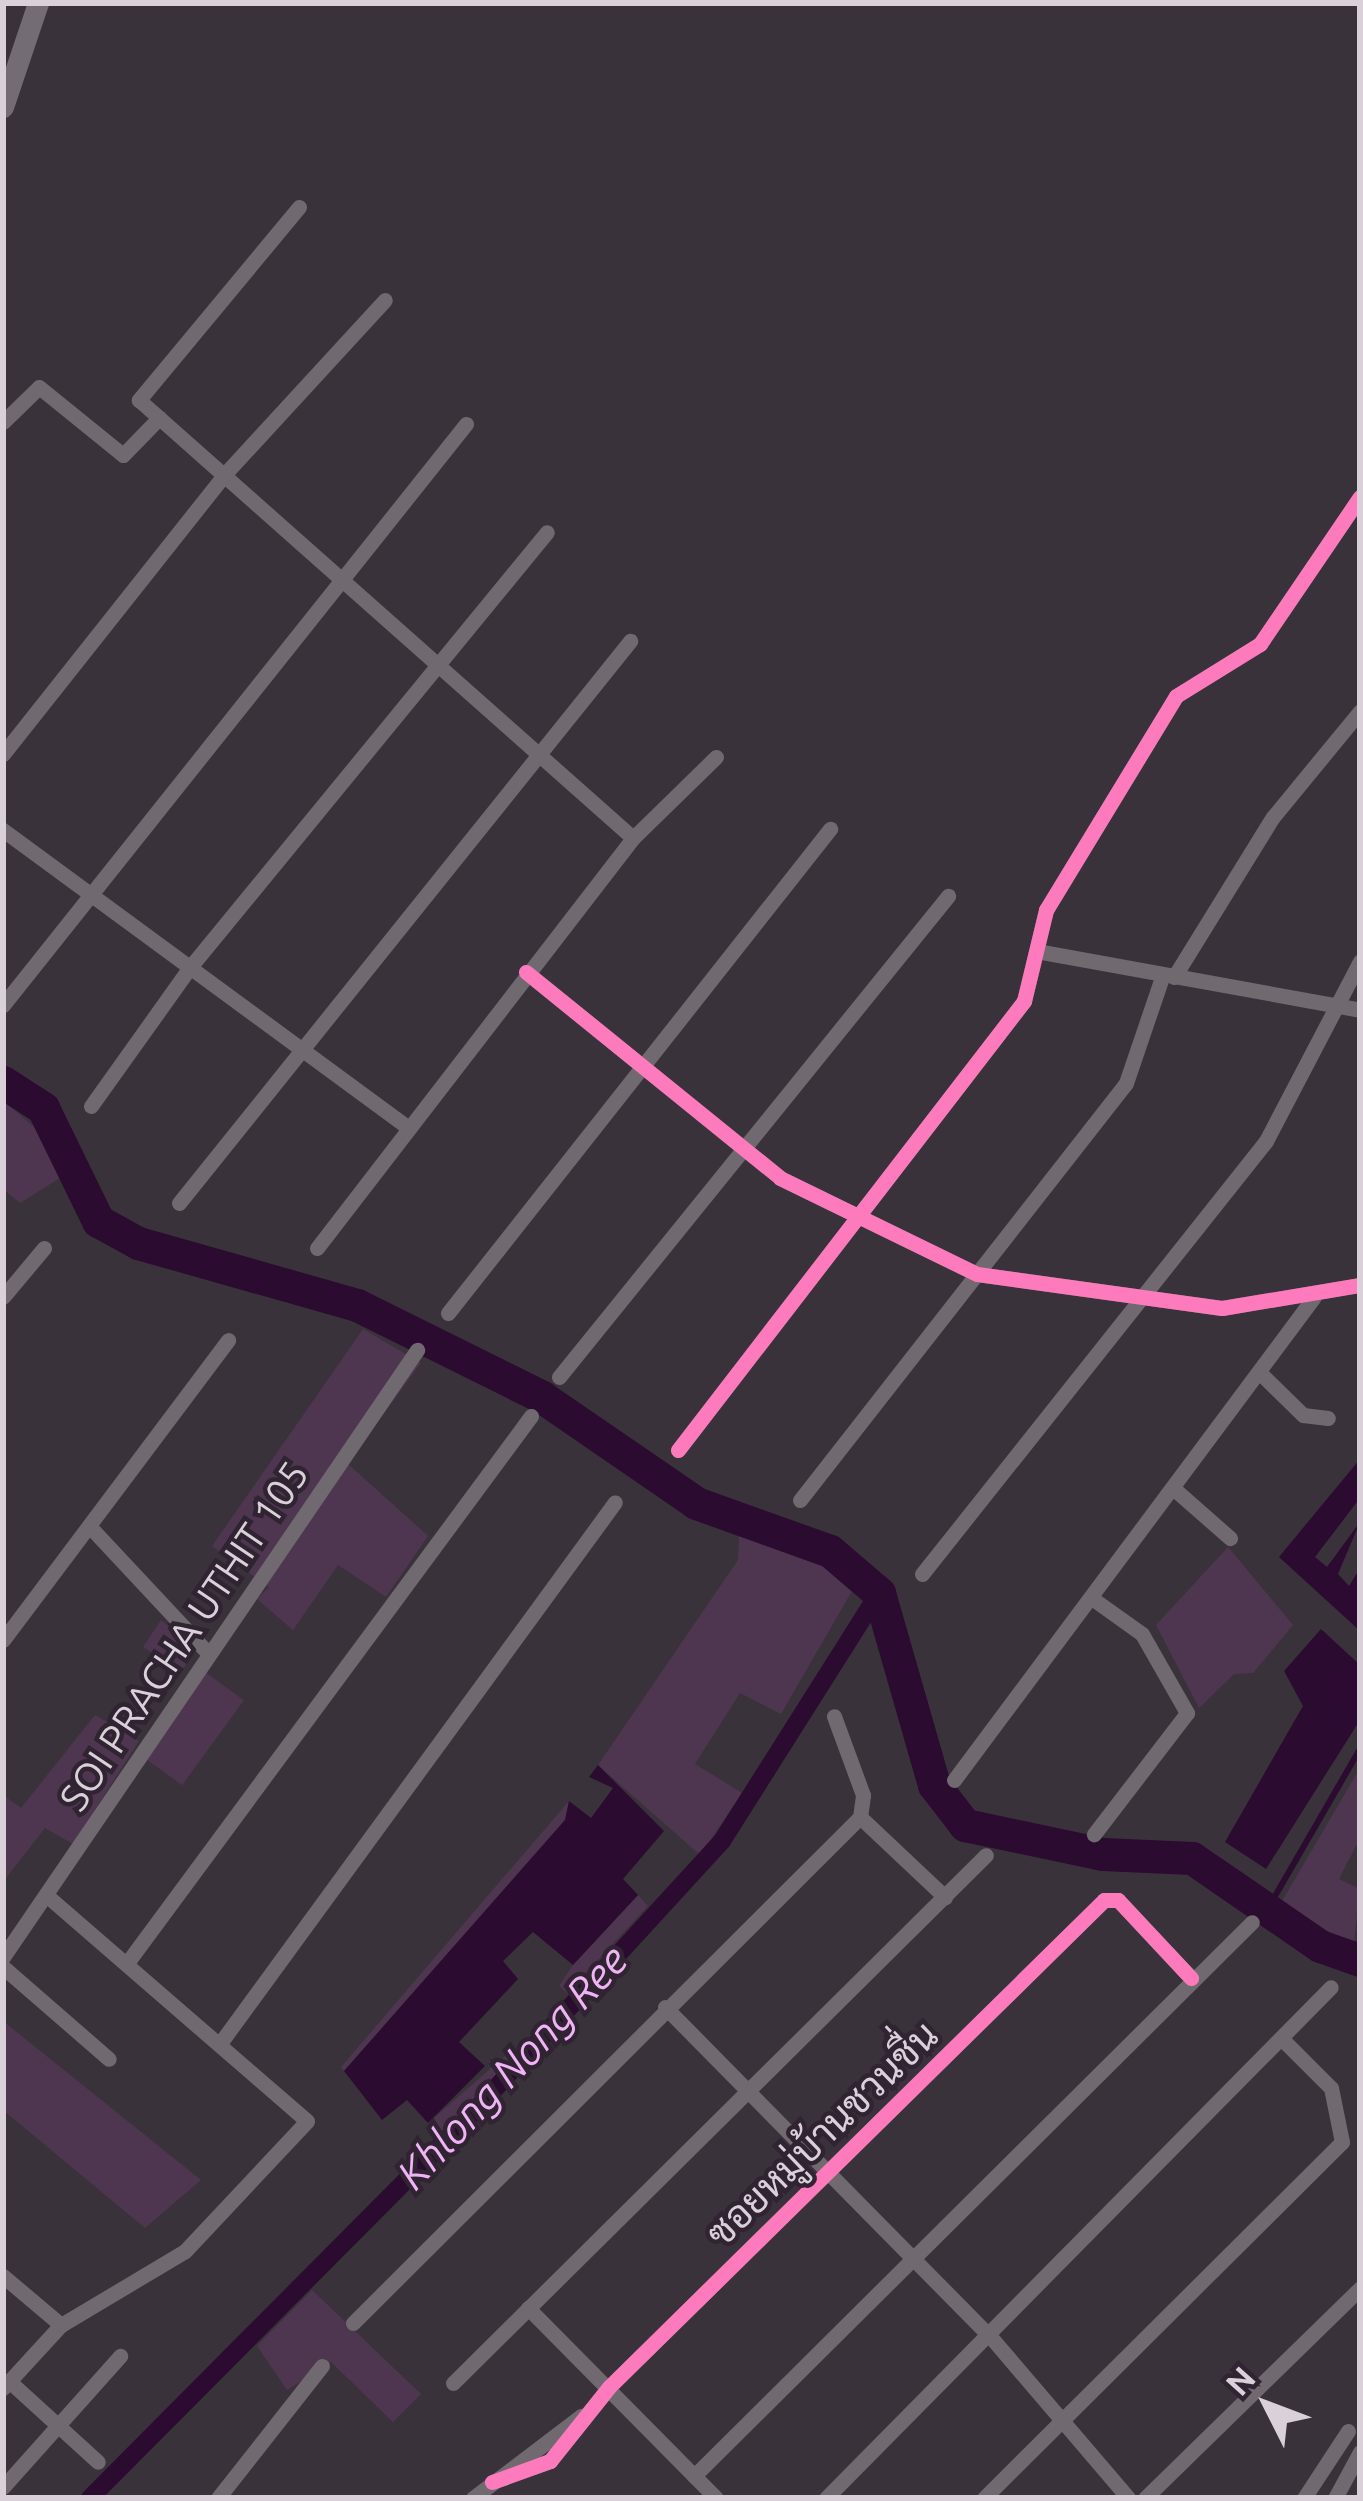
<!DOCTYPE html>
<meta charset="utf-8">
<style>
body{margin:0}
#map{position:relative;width:1363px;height:2501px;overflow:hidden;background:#39323a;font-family:Ubuntu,Sarabun,sans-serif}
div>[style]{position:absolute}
.green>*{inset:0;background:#4e3650;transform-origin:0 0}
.water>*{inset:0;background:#2b0b2f}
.stream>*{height:6px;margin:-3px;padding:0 3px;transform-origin:3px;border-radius:3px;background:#2b0b2f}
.canal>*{height:18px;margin:-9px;padding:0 9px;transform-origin:9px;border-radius:9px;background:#2b0b2f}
.river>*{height:33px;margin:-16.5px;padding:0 16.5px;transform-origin:16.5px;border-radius:16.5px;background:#2b0b2f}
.minor>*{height:15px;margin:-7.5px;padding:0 7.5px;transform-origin:7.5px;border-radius:7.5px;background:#706a70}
.secondary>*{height:21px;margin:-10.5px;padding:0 10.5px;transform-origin:10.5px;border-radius:10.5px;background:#746c75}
.cycleway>*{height:15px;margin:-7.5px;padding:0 7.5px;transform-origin:7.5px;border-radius:7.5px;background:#fd7abc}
span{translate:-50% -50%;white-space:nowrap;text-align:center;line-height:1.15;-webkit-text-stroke:9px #312432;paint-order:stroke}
.street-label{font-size:39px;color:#d9d0da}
.water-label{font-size:42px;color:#f0b3f5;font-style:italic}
.frame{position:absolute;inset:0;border:6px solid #d9d0da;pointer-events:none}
.north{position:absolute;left:1207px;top:2345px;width:120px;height:120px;-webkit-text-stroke:9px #312432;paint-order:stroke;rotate:312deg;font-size:33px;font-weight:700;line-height:48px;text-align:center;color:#d9d0da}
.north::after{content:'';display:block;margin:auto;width:42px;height:54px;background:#d9d0da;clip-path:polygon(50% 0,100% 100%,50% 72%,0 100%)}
</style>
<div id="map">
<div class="green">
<i style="clip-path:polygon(3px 1100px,41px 1133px,60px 1178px,20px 1203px,3px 1189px)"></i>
<i style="clip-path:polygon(363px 1329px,421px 1363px,347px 1463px,428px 1536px,386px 1597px,338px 1565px,293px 1630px,257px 1599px,269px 1587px,212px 1546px)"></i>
<i style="clip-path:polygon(765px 1532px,856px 1584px,781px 1714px,740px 1693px,695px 1764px,742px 1793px,700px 1855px,598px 1765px,738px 1560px,739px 1534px)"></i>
<i style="clip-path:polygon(1228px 1547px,1293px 1625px,1253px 1673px,1234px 1674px,1199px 1708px,1156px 1625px)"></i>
<i style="clip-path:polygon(161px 1620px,197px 1649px,181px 1672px,143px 1647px)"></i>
<i style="left:205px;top:1672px;width:48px;height:105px;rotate:36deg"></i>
<i style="clip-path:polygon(95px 1715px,139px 1741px,73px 1844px,45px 1828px,3px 1882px,3px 1795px,21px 1808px)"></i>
<i style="clip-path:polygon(1360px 1768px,1360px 1838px,1339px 1879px,1360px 1889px,1354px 1944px,1278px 1908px)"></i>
<i style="clip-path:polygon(569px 1801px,565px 1820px,344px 2071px,341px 2067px)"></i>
<i style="clip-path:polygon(638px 1895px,648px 1906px,567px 1993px,559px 1986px,573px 1965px)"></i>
<i style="clip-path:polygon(3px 2021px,201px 2180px,145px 2228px,3px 2110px)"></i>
<i style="clip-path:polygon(505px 2056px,511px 2062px,440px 2136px,428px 2123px)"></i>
<i style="clip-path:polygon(312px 2290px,421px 2394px,393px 2422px,331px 2362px,287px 2390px,257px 2346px)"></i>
</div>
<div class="water">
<i style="clip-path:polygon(1360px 1459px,1360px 1498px,1315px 1557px,1327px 1567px,1360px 1522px,1338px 1574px,1349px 1586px,1360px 1568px,1360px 1631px,1279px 1557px)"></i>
<i style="clip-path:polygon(1321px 1629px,1360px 1665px,1360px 1720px,1266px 1869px,1225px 1842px,1303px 1706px,1284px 1671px)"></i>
<i style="clip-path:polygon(598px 1765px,664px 1831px,623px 1879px,638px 1895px,573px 1965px,533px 1932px,503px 1961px,518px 1979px,459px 2042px,485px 2066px,428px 2123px,407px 2100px,382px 2120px,344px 2071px,565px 1820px,569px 1801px,591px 1818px,613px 1788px,589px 1777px)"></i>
</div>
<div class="stream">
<i style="left:1267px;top:1910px;width:186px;rotate:-60deg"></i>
</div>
<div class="canal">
<i style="left:90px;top:2498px;width:539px;rotate:-45.15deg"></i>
<i style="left:470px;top:2116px;width:373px;rotate:-47.5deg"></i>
<i style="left:722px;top:1841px;width:294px;rotate:-57.7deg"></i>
</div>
<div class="river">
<i style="left:3px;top:1082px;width:48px;rotate:33deg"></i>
<i style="left:43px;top:1108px;width:126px;rotate:64deg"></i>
<i style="left:98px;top:1221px;width:46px;rotate:28.8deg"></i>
<i style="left:138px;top:1243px;width:228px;rotate:15.8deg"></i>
<i style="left:357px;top:1305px;width:207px;rotate:26.4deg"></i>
<i style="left:542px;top:1397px;width:187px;rotate:34.5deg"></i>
<i style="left:696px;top:1503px;width:142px;rotate:19.7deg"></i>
<i style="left:830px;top:1551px;width:65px;rotate:40.6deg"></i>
<i style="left:879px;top:1593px;width:200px;rotate:74deg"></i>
<i style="left:934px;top:1785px;width:51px;rotate:52.2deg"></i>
<i style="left:965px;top:1825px;width:141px;rotate:11.9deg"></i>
<i style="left:1103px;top:1854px;width:89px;rotate:2.6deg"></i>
<i style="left:1192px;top:1858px;width:155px;rotate:34.5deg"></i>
<i style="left:1320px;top:1946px;width:42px;rotate:19.3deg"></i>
</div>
<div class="minor">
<i style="left:299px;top:207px;width:251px;rotate:129.7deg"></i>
<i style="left:139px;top:400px;width:660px;rotate:41.56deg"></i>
<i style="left:3px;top:422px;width:50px;rotate:-44.2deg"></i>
<i style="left:39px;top:387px;width:108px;rotate:39deg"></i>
<i style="left:123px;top:455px;width:52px;rotate:-45.8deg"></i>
<i style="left:3px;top:754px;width:355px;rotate:-51.6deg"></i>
<i style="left:223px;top:476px;width:239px;rotate:-47.4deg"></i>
<i style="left:3px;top:830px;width:500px;rotate:36.3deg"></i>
<i style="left:1042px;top:952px;width:323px;rotate:10.3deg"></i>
<i style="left:526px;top:972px;width:327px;rotate:39deg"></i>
<i style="left:780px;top:1178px;width:219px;rotate:26deg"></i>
<i style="left:977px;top:1274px;width:247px;rotate:7.9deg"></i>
<i style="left:1222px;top:1308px;width:140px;rotate:-9.5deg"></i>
<i style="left:1174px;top:977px;width:188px;rotate:-58.3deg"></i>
<i style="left:1273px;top:817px;width:137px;rotate:-50.6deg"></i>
<i style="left:3px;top:1005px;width:743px;rotate:-51.45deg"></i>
<i style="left:91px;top:1106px;width:172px;rotate:-54.5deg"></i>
<i style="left:191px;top:966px;width:561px;rotate:-50.64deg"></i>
<i style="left:179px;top:1203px;width:721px;rotate:-51.25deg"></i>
<i style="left:317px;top:1248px;width:518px;rotate:-52.38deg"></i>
<i style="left:633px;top:838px;width:116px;rotate:-44.3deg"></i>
<i style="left:3px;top:1297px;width:64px;rotate:-50.1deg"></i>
<i style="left:448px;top:1313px;width:617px;rotate:-51.72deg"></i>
<i style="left:1259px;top:1372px;width:62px;rotate:44.3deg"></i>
<i style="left:1303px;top:1415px;width:25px;rotate:7deg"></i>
<i style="left:559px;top:1377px;width:619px;rotate:-51.04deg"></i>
<i style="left:678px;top:1450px;width:567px;rotate:-52.38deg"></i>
<i style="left:1024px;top:1001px;width:94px;rotate:-76.4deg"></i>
<i style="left:1046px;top:910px;width:250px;rotate:-58.7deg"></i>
<i style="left:1176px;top:696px;width:99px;rotate:-31.8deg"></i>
<i style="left:1260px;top:644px;width:178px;rotate:-55.8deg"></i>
<i style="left:1173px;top:1488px;width:76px;rotate:41.3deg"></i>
<i style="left:800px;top:1500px;width:529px;rotate:-51.98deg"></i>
<i style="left:1126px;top:1083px;width:112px;rotate:-71.2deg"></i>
<i style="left:91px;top:1528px;width:171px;rotate:46.9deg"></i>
<i style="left:922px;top:1574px;width:553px;rotate:-51.53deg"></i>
<i style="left:1266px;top:1141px;width:203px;rotate:-62.4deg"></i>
<i style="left:1093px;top:1599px;width:60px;rotate:35.5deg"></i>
<i style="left:1142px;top:1634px;width:91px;rotate:60.3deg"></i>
<i style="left:1187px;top:1713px;width:153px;rotate:127.5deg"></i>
<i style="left:3px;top:1640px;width:375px;rotate:-53.1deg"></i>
<i style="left:954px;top:1780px;width:602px;rotate:-53.3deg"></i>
<i style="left:860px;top:1817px;width:117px;rotate:43.3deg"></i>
<i style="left:3px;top:1957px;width:735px;rotate:-55.7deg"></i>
<i style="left:127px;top:1963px;width:680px;rotate:-53.55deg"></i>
<i style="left:3px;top:1967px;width:140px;rotate:41deg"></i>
<i style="left:665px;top:2007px;width:461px;rotate:45.4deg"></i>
<i style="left:989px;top:2335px;width:214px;rotate:49.5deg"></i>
<i style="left:221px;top:2042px;width:668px;rotate:-53.88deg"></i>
<i style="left:3px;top:2276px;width:76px;rotate:40.2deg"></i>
<i style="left:528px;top:2308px;width:267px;rotate:45.3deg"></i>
<i style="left:353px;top:2323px;width:716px;rotate:-44.94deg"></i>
<i style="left:860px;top:1817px;width:22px;rotate:-82deg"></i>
<i style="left:863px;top:1795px;width:84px;rotate:-110.2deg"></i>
<i style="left:9px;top:2381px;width:120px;rotate:42.3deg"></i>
<i style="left:453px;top:2383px;width:750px;rotate:-44.73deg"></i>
<i style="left:3px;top:2388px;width:86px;rotate:-47.4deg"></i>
<i style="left:61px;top:2325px;width:144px;rotate:-30.8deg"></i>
<i style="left:185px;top:2251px;width:178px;rotate:-46.8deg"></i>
<i style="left:307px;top:2121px;width:340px;rotate:-139.1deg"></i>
<i style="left:694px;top:2476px;width:786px;rotate:-44.79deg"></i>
<i style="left:492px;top:2482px;width:62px;rotate:-19.9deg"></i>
<i style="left:550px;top:2461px;width:95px;rotate:-51.4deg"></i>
<i style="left:609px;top:2387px;width:694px;rotate:-44.53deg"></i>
<i style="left:1104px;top:1900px;width:14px"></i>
<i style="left:1118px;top:1900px;width:107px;rotate:46.9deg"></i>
<i style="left:3px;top:2487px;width:176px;rotate:-48.2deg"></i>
<i style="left:218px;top:2498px;width:168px;rotate:-51.8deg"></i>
<i style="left:473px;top:2498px;width:136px;rotate:-37.2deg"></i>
<i style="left:826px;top:2498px;width:718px;rotate:-45.34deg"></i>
<i style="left:984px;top:2498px;width:505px;rotate:-44.84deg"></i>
<i style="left:1342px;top:2142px;width:55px;rotate:-101.5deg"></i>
<i style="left:1331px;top:2088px;width:66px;rotate:-135deg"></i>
<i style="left:1145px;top:2498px;width:301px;rotate:-44.3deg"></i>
<i style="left:1304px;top:2498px;width:80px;rotate:-56.7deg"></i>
<i style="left:1335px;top:2498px;width:52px;rotate:-61.5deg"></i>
</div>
<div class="secondary">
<i style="left:3px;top:107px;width:110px;rotate:-71.4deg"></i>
</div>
<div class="cycleway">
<i style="left:526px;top:972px;width:327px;rotate:39deg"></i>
<i style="left:780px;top:1178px;width:219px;rotate:26deg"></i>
<i style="left:977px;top:1274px;width:247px;rotate:7.9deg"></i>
<i style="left:1222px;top:1308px;width:140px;rotate:-9.5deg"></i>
<i style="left:678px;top:1450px;width:567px;rotate:-52.38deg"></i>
<i style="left:1024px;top:1001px;width:94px;rotate:-76.4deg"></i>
<i style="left:1046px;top:910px;width:250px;rotate:-58.7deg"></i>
<i style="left:1176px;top:696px;width:99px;rotate:-31.8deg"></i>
<i style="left:1260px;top:644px;width:178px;rotate:-55.8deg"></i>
<i style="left:492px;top:2482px;width:62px;rotate:-19.9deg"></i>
<i style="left:550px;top:2461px;width:95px;rotate:-51.4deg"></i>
<i style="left:609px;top:2387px;width:694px;rotate:-44.53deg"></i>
<i style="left:1104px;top:1900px;width:14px"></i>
<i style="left:1118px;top:1900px;width:107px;rotate:46.9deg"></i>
</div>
<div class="street-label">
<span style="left:184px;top:1636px;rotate:-56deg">SOI PRACHA UTHIT 105</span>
<span style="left:822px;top:2134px;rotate:-44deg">ซอยหมู่บ้านชวนชื่น</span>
</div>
<div class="water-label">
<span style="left:512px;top:2067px;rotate:-47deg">Khlong Nong Ree</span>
</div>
<div class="frame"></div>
<div class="north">N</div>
</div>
